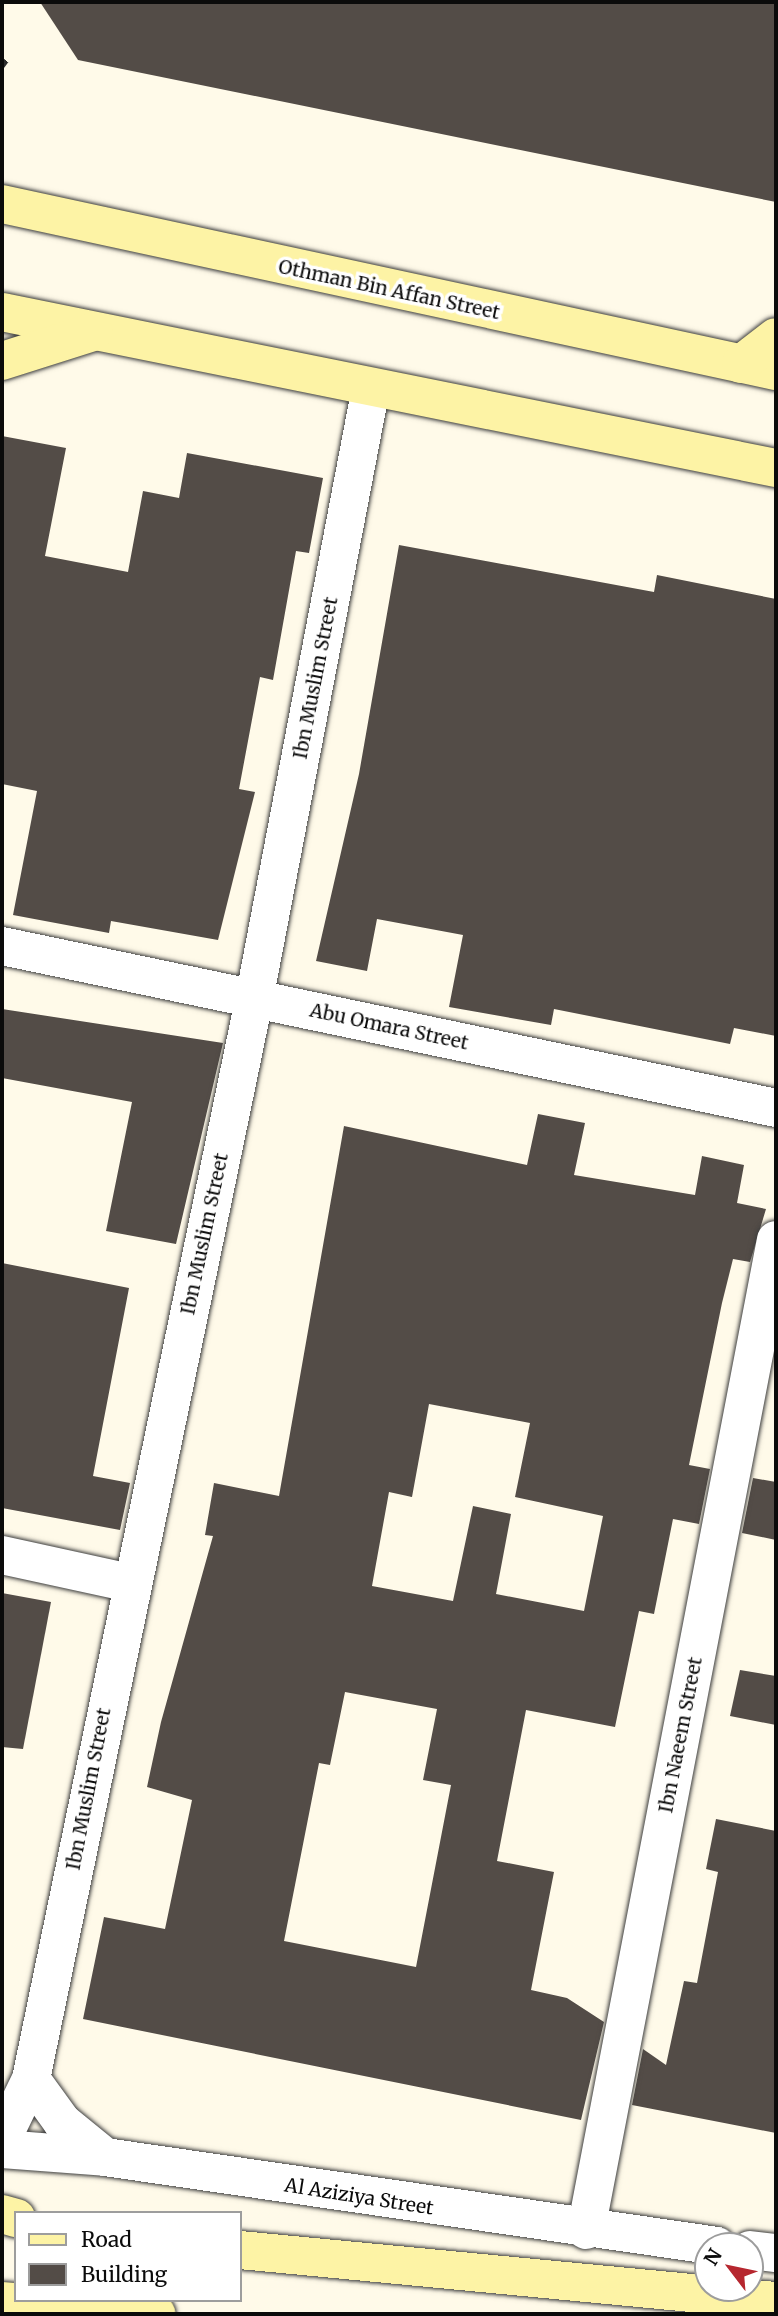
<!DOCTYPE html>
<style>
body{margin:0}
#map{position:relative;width:778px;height:2316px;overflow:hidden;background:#fffae9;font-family:Merriweather,serif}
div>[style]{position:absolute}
.building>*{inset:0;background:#534c47}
.path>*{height:4.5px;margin-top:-2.25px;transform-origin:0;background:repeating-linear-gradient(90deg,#2d2d2d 0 7px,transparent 0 10.5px)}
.roads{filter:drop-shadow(0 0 2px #3e3e3e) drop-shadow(0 0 2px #3e3e3e)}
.street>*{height:38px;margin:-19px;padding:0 19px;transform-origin:19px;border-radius:19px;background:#fff}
.secondary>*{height:38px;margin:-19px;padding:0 19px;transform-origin:19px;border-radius:19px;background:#fdf3a5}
span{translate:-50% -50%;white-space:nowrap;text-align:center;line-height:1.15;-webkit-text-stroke:7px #fff;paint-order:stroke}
.street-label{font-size:19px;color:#0b0b0b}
.frame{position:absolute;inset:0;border:4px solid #0b0b0b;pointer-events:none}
.legend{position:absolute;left:14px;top:2211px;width:228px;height:91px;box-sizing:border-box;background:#fff;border:2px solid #9d9d9d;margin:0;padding:9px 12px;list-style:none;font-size:21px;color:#0b0b0b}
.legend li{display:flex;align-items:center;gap:14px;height:35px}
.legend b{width:35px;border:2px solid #9d9d9d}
.north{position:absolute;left:694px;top:2232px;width:70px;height:70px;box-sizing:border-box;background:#fff;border:2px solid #9d9d9d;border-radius:50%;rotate:302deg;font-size:19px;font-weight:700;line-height:28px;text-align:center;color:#0b0b0b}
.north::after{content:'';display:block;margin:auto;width:24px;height:32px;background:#b6272f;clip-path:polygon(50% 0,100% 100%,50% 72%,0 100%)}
</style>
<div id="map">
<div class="building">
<i style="clip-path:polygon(40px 2px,776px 2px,776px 202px,78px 60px)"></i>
<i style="clip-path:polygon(2px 436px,66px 448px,45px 556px,128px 572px,143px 491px,179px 498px,187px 453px,323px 478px,309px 553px,296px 551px,273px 680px,260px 677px,239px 789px,255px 792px,218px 940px,111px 921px,109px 933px,13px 915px,37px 791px,2px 784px)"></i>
<i style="clip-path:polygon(399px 545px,654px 592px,657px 575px,776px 599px,776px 1036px,734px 1028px,730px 1044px,554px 1009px,551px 1025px,449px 1007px,463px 935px,377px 919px,367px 971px,316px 961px,359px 774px)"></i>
<i style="clip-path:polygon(2px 1009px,223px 1043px,176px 1244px,106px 1231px,132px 1102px,2px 1078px)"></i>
<i style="clip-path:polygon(evenodd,538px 1114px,585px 1123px,574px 1175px,695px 1195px,702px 1156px,744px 1165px,737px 1203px,766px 1209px,750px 1262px,733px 1259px,722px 1303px,689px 1465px,710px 1469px,699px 1524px,673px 1519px,654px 1614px,639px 1611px,615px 1727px,526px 1710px,497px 1861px,554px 1872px,531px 1990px,567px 1998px,604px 2022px,581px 2120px,83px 2019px,104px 1917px,165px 1929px,192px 1800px,147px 1787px,161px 1722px,213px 1536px,205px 1535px,214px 1483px,279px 1496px,344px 1126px,527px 1165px,538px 1114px,429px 1404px,530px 1423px,515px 1497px,603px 1516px,584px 1611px,496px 1594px,511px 1514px,473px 1506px,453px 1601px,372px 1586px,389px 1492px,412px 1497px,429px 1404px,538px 1114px,345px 1692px,437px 1709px,423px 1780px,451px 1785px,416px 1967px,284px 1941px,319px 1763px,330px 1765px,345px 1692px)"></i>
<i style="clip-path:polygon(2px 1263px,129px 1288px,93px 1476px,130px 1483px,120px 1530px,2px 1508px)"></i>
<i style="clip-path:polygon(753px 1478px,776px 1482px,776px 1540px,742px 1533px)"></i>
<i style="clip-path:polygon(2px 1593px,51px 1602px,23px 1749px,2px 1747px)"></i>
<i style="clip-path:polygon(740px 1670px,776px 1676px,776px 1725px,730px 1716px)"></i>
<i style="clip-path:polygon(716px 1819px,776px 1831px,776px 2133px,632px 2105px,643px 2049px,666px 2065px,684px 1981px,697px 1983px,718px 1872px,706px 1869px)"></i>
</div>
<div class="path">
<i style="left:2px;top:66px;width:9px;rotate:-54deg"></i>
</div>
<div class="roads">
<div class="street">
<i style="left:2px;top:946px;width:791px;rotate:11.82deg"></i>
<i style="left:2px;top:1555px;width:131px;rotate:12.3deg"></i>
<i style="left:31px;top:2079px;width:53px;rotate:54.2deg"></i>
<i style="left:62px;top:2122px;width:55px;rotate:39.1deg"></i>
<i style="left:2px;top:2139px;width:67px;rotate:-64.2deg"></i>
<i style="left:31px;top:2079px;width:1102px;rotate:-78.32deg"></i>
<i style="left:254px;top:1000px;width:624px;rotate:-79.19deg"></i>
<i style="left:2px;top:2149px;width:103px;rotate:4.4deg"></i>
<i style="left:105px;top:2157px;width:618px;rotate:8.27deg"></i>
<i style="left:586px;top:2230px;width:1008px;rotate:-79.14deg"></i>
<i style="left:750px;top:2250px;width:26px;rotate:7deg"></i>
</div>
<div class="secondary">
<i style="left:2px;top:204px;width:792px;rotate:12.18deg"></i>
<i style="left:2px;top:312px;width:790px;rotate:11.4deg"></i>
<i style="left:2px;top:361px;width:96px;rotate:-17.7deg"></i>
<i style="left:741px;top:364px;width:44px;rotate:-37.6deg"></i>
<i style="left:2px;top:2214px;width:15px;rotate:16deg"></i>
<i style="left:240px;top:2250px;width:538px;rotate:5.44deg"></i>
<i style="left:2px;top:2301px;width:155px;rotate:4.8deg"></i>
</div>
</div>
<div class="street-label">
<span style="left:389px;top:290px;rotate:12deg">Othman Bin Affan Street</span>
<span style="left:316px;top:678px;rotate:-79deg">Ibn Muslim Street</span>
<span style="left:389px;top:1027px;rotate:12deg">Abu Omara Street</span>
<span style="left:205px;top:1234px;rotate:-78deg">Ibn Muslim Street</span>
<span style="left:681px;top:1735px;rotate:-79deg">Ibn Naeem Street</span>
<span style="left:89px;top:1789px;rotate:-79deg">Ibn Muslim Street</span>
<span style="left:359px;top:2197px;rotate:9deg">Al Aziziya Street</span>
</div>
<div class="frame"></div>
<ul class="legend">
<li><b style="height:9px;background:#fdf3a5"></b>Road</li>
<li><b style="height:19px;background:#534c47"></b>Building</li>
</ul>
<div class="north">N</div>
</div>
